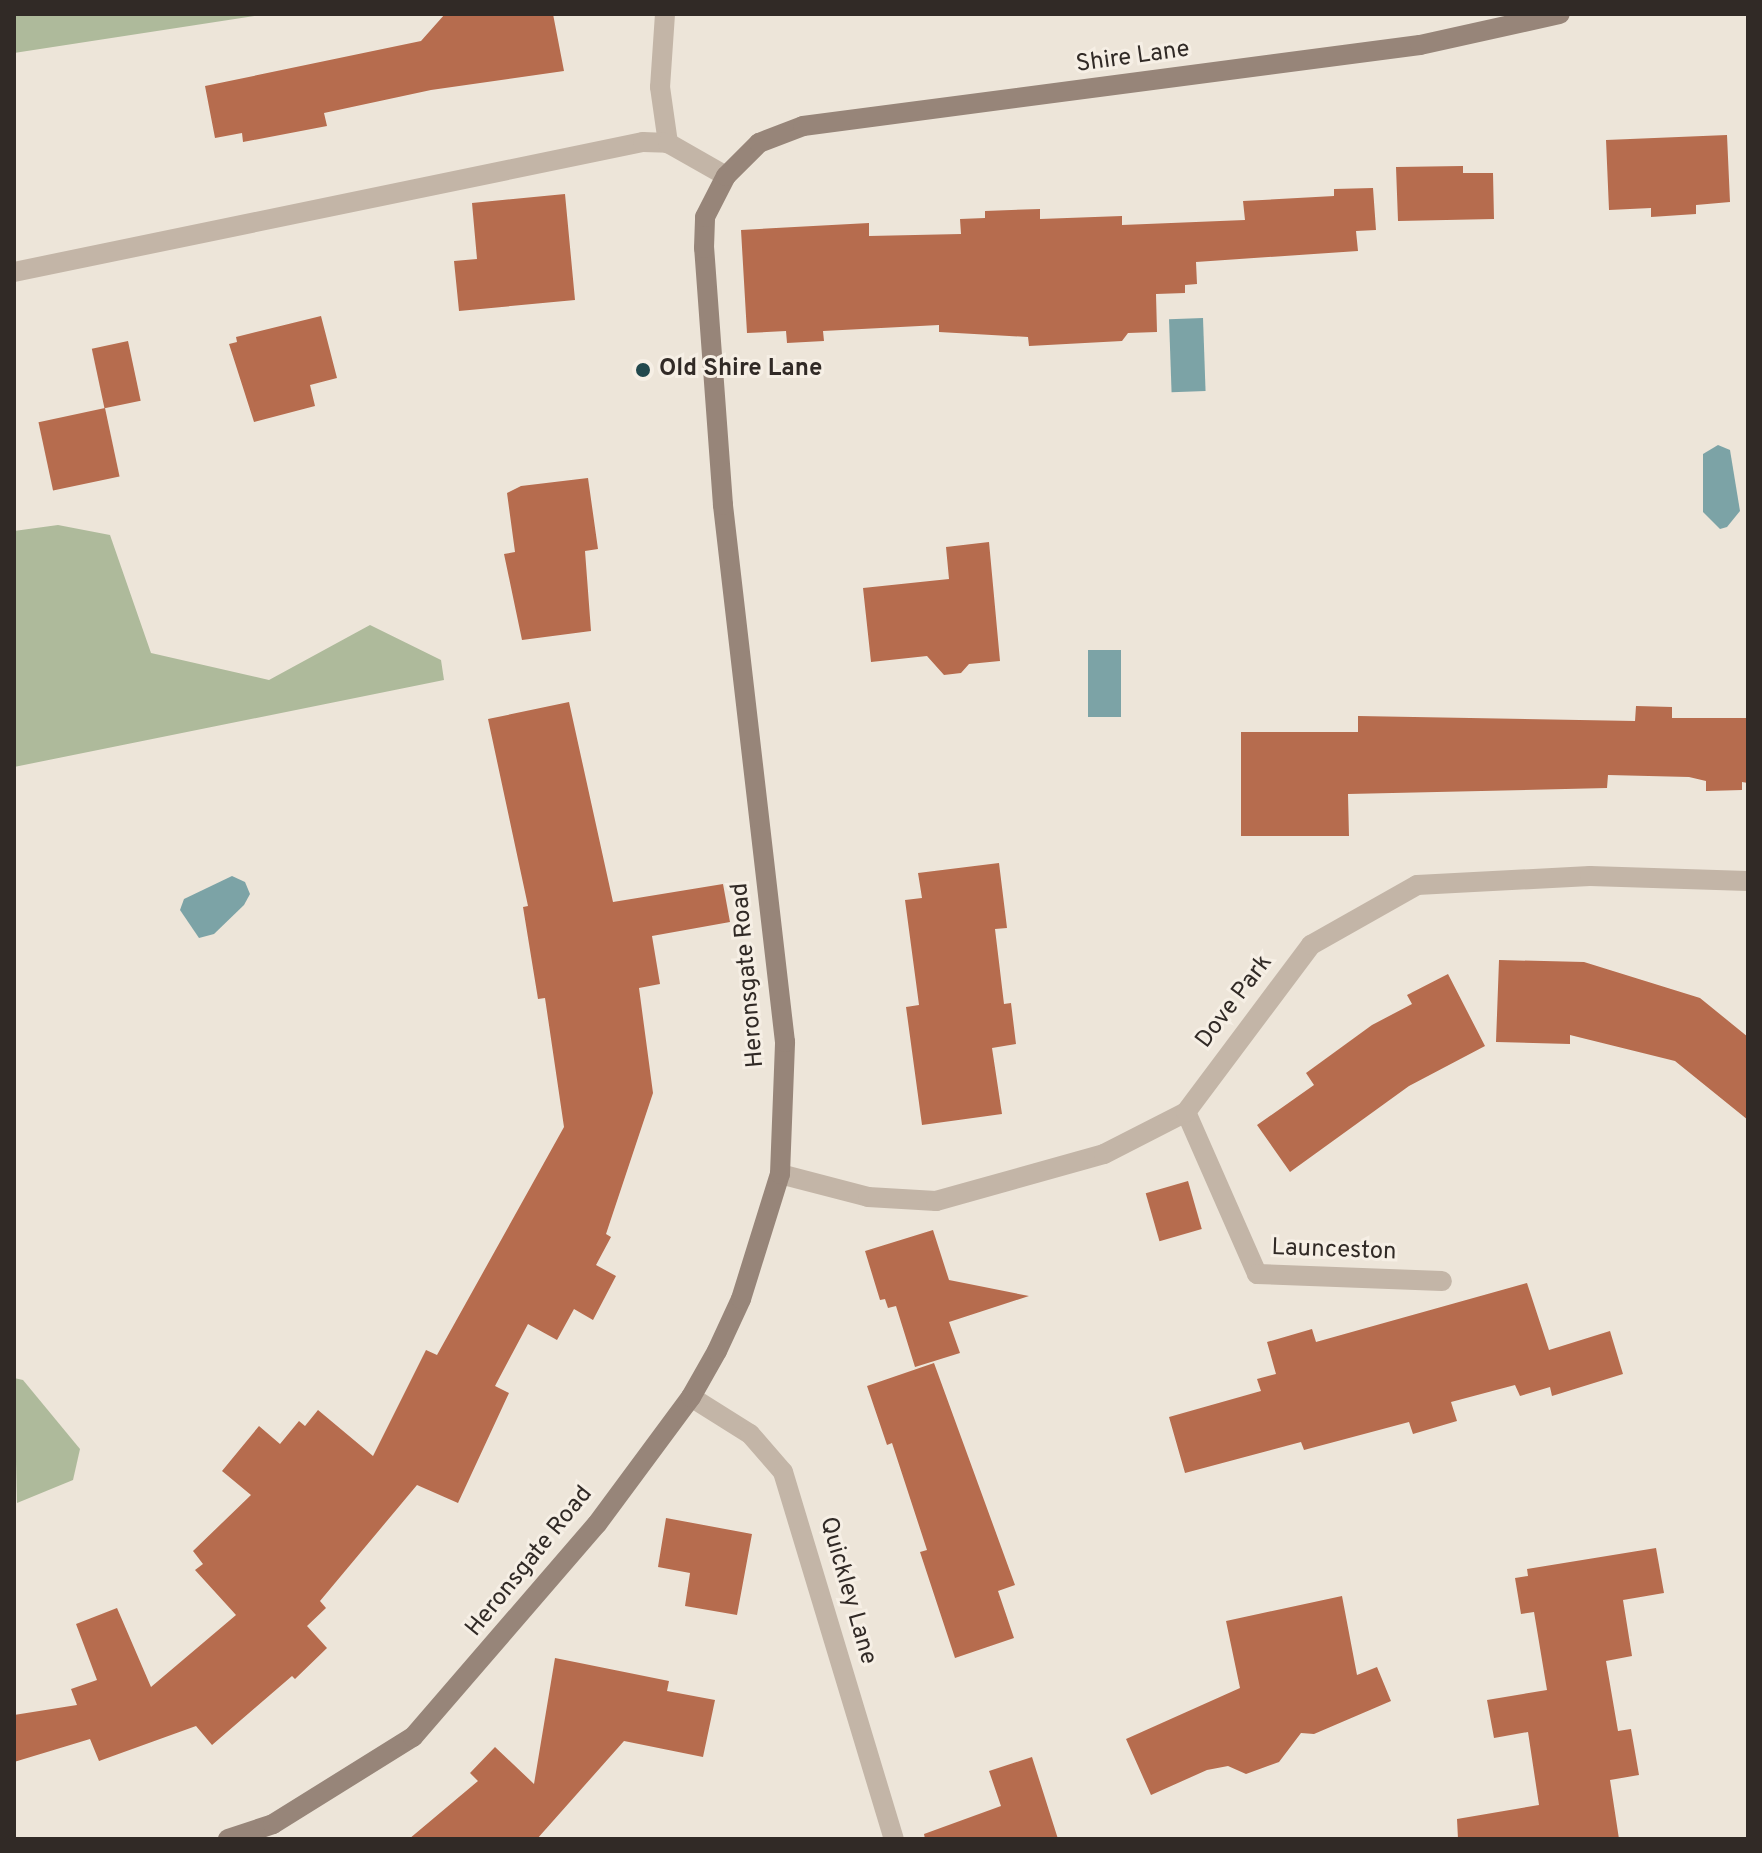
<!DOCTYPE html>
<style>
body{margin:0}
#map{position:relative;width:1762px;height:1853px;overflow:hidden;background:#ede5d9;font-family:Overpass,sans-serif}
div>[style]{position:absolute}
.green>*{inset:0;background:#aeba9b}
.water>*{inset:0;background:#7ca3a6;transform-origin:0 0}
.building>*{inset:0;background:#b66c4e;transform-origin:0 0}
.lane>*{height:20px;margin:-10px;padding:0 10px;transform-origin:10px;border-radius:10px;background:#c3b5a7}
.street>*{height:20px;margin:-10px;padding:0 10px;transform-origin:10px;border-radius:10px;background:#c3b5a7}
.secondary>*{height:20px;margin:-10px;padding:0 10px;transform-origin:10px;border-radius:10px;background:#978579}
.dots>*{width:22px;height:22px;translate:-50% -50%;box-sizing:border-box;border:4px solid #f6efe5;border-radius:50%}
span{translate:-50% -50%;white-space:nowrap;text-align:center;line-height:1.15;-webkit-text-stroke:6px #f6efe5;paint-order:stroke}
.street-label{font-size:24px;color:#312a26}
.poi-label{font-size:24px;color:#312a26;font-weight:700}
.left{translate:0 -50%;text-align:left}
.frame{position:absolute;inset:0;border:16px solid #312a26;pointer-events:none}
</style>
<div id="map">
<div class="green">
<i style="clip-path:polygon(14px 14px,268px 14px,14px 53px)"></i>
<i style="clip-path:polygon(58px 525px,110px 535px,151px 653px,269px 680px,370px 625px,441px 660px,444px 680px,14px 767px,14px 531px)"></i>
<i style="clip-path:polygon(14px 1378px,23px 1380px,80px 1449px,73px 1480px,17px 1503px)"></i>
</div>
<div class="water">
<i style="left:1203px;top:318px;width:73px;height:34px;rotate:88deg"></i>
<i style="clip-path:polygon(1718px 445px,1730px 450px,1740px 511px,1727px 527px,1720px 529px,1703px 512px,1703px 454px)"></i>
<i style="left:1088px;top:650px;width:33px;height:67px"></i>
<i style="clip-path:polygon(232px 876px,245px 882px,250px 894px,244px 905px,214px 934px,199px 938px,180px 910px,184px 899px)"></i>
</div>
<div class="building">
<i style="clip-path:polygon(445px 14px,553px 14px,564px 71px,431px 90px,324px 113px,327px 126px,243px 142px,242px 133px,215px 138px,205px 86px,421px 41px)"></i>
<i style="clip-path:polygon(1727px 135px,1730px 202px,1696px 205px,1696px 214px,1651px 217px,1651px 208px,1609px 210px,1606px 140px)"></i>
<i style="clip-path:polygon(1463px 166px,1463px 173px,1493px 173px,1494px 219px,1398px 221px,1396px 167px)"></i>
<i style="clip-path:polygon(1373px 188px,1376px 230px,1356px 231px,1358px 251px,1196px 262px,1197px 284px,1185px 285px,1185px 293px,1156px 294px,1157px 332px,1128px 333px,1122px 341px,1029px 346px,1028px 337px,939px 332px,939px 325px,823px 331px,824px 341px,787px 343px,786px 331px,747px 333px,741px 230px,869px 223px,869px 236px,961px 234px,960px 219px,985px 218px,985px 211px,1040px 209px,1040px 219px,1122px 216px,1122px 225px,1245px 220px,1243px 201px,1334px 196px,1334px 189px)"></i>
<i style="clip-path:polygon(565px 194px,575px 300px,459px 311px,454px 261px,477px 259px,472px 203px)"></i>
<i style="clip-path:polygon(321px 316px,337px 378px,310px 385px,315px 406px,254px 422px,229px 344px,237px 342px,236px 337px)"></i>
<i style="left:128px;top:341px;width:61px;height:37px;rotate:78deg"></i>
<i style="left:105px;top:408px;width:70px;height:68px;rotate:78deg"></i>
<i style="clip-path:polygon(588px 478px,598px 549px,585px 551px,591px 631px,522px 640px,504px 554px,515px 552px,507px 493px,521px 486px)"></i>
<i style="clip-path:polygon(989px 542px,1000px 661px,969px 664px,961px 673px,944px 675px,927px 656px,871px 662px,863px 588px,949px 579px,946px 547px)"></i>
<i style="clip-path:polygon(569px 702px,613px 902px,723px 884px,730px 922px,652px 936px,660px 984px,639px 988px,653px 1093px,606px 1234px,611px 1237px,596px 1265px,616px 1276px,593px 1320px,574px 1309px,557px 1340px,528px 1324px,495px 1386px,509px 1393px,458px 1503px,417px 1485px,320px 1601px,326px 1608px,307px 1626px,327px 1648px,295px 1679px,292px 1676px,212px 1745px,196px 1726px,99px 1761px,90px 1739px,14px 1762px,14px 1715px,77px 1705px,71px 1689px,97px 1680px,76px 1624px,117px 1608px,151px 1687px,236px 1615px,195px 1570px,203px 1564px,193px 1551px,251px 1495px,222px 1471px,259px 1426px,280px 1444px,299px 1421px,305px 1426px,318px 1410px,373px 1456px,426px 1350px,437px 1355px,564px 1127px,545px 998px,538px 999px,523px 907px,528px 906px,488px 719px)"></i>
<i style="clip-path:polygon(1636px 706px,1672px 707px,1672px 718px,1748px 718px,1748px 783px,1742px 782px,1742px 790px,1706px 791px,1706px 781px,1689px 777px,1608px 775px,1607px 788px,1348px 794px,1349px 836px,1241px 836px,1241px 732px,1358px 732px,1358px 716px,1635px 721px)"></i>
<i style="clip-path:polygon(999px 863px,1007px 928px,995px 929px,1004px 1004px,1011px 1003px,1016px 1044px,992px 1048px,1002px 1114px,922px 1125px,906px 1007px,919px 1005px,905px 900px,922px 898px,918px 873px)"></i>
<i style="clip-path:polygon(1499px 960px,1584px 962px,1700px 998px,1748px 1037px,1748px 1120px,1675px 1061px,1570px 1035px,1570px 1044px,1496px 1042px)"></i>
<i style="clip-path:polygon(1448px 974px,1485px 1046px,1409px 1086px,1290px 1172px,1257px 1125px,1314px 1085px,1306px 1073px,1372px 1025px,1412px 1004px,1407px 995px)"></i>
<i style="left:1188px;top:1181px;width:50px;height:44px;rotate:74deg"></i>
<i style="clip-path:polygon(933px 1230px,949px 1280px,1029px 1296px,949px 1322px,960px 1353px,915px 1367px,896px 1306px,888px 1308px,885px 1299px,880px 1300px,865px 1251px)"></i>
<i style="clip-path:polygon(1527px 1283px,1549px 1350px,1610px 1331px,1623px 1374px,1552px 1396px,1550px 1387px,1520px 1396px,1515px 1385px,1451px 1402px,1457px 1421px,1413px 1434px,1409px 1422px,1304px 1450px,1301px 1442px,1185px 1473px,1169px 1417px,1261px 1391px,1257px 1379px,1276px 1374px,1267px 1342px,1312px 1329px,1316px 1342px)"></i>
<i style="clip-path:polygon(934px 1363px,1015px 1585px,998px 1591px,1014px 1638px,955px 1658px,920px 1552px,927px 1550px,892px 1443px,887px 1445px,867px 1386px)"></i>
<i style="clip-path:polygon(666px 1518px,752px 1534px,737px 1615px,685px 1606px,690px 1573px,658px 1567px)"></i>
<i style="clip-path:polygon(1656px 1548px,1664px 1593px,1623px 1600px,1632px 1656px,1606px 1661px,1618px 1731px,1631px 1729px,1639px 1775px,1610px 1780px,1619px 1839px,1458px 1839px,1457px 1819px,1539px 1805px,1528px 1732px,1494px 1738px,1487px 1700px,1547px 1690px,1534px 1612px,1521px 1614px,1515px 1578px,1528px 1576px,1527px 1569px)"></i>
<i style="clip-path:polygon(1342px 1596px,1357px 1675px,1377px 1667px,1391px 1701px,1314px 1734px,1301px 1733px,1279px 1762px,1246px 1774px,1228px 1766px,1207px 1770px,1151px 1795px,1126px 1739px,1240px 1688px,1226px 1621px)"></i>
<i style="clip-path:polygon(555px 1658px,669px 1681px,667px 1691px,715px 1700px,703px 1757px,624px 1741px,537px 1839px,409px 1839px,478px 1781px,470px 1773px,495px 1747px,534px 1784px)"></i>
<i style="clip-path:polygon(1032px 1757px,1058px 1839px,925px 1839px,924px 1834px,1001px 1806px,989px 1771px)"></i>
</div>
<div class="lane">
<i style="left:665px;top:14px;width:73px;rotate:93.9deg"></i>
<i style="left:660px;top:87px;width:57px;rotate:81.9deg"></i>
<i style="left:1186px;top:1112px;width:177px;rotate:66.3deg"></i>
<i style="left:1257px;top:1274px;width:185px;rotate:2.2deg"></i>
</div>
<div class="street">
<i style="left:14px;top:272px;width:642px;rotate:-11.68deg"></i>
<i style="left:643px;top:142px;width:25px;rotate:2deg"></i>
<i style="left:668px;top:143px;width:67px;rotate:29.6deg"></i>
<i style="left:780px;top:1174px;width:91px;rotate:14.6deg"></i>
<i style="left:868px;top:1197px;width:68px;rotate:3.4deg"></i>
<i style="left:936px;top:1201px;width:174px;rotate:-15.6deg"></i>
<i style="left:1104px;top:1154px;width:92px;rotate:-27.1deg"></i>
<i style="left:1186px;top:1112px;width:209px;rotate:-53.2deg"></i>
<i style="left:1311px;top:945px;width:122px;rotate:-29.5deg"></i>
<i style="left:1417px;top:885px;width:173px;rotate:-3deg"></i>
<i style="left:1590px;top:876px;width:158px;rotate:1.8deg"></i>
<i style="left:691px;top:1397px;width:70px;rotate:32.1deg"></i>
<i style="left:750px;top:1434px;width:50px;rotate:49deg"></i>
<i style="left:783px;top:1472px;width:383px;rotate:73.2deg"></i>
</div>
<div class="secondary">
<i style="left:228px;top:1839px;width:47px;rotate:-18.4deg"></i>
<i style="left:273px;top:1824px;width:165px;rotate:-31.9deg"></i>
<i style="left:413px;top:1737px;width:281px;rotate:-49.2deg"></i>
<i style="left:597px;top:1524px;width:158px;rotate:-53.5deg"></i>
<i style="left:691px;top:1397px;width:53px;rotate:-60.5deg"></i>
<i style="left:717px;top:1351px;width:57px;rotate:-65.2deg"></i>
<i style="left:741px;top:1299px;width:131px;rotate:-72.7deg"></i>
<i style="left:780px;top:1174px;width:132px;rotate:-87.8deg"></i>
<i style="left:785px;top:1042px;width:541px;rotate:-96.59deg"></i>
<i style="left:723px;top:505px;width:258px;rotate:-94.2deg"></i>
<i style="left:704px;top:248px;width:31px;rotate:-88deg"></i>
<i style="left:705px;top:217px;width:46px;rotate:-62.9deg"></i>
<i style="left:726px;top:176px;width:47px;rotate:-45deg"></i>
<i style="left:759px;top:143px;width:47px;rotate:-21.1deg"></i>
<i style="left:803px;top:126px;width:622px;rotate:-7.48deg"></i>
<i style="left:1420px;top:45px;width:143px;rotate:-12.5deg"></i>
</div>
<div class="dots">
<i style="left:643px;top:370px;background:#22484d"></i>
</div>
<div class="street-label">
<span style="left:1133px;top:58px;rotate:-8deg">Shire Lane</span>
<span style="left:749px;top:975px;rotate:-95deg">Heronsgate Road</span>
<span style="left:1235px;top:1002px;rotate:-53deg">Dove Park</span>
<span style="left:1334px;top:1251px;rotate:2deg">Launceston</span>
<span style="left:530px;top:1562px;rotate:-51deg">Heronsgate Road</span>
<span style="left:847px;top:1591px;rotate:74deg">Quickley Lane</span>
</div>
<div class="poi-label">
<span class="left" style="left:659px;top:370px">Old Shire Lane</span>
</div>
<div class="frame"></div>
</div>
